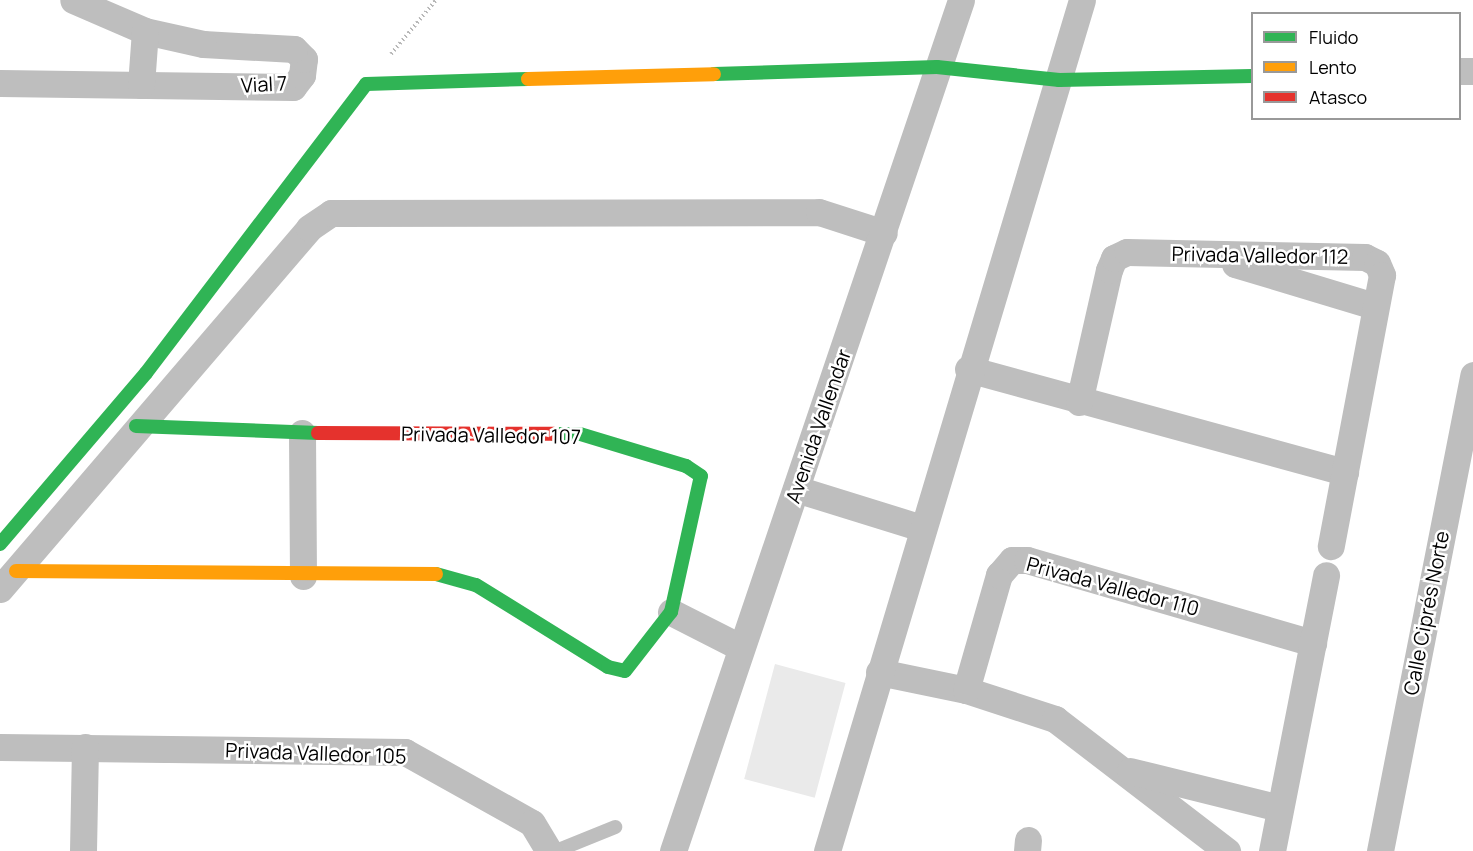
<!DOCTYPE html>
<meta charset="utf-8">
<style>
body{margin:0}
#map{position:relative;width:1473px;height:851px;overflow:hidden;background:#fff;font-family:Manrope,sans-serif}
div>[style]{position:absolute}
.green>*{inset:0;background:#eaeaea;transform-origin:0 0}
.path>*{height:4px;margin-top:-2px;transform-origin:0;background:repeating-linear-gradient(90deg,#b8b8b8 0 1.5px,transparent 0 4.5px)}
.lane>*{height:14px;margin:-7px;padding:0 7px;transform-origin:7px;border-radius:7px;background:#bebebe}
.street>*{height:27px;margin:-13.5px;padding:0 13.5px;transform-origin:13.5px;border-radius:13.5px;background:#bebebe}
.fast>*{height:14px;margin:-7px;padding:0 7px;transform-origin:7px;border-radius:7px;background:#30b455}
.slow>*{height:14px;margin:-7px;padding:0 7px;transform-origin:7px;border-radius:7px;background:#ff9f0a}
.jam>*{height:14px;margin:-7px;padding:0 7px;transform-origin:7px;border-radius:7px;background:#e5322d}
span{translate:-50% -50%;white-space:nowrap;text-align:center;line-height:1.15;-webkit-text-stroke:5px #fff;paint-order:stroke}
.street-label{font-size:20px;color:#000}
.legend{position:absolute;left:1251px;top:12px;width:210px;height:108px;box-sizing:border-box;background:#fff;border:2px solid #999;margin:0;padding:8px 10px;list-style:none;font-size:18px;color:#000}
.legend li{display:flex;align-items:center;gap:12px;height:30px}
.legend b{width:30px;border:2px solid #999}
</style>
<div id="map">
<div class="green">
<i style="left:775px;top:664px;width:73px;height:119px;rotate:15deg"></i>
</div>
<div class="path">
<i style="left:391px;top:54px;width:70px;rotate:-50.2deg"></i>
</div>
<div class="lane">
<i style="left:556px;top:851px;width:64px;rotate:-22.1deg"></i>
</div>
<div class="street">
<i style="left:1460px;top:71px;width:13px"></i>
<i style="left:0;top:83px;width:293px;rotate:0.8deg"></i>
<i style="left:293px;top:87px;width:15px;rotate:-53deg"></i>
<i style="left:302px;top:75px;width:16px;rotate:-83deg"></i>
<i style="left:304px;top:59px;width:14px;rotate:-135deg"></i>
<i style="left:294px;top:49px;width:91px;rotate:-176.9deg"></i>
<i style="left:203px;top:44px;width:59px;rotate:-167.4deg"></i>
<i style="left:145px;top:31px;width:78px;rotate:-156.7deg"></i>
<i style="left:141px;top:85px;width:54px;rotate:-85.8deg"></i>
<i style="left:1235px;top:264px;width:145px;rotate:16.8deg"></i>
<i style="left:968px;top:369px;width:391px;rotate:15.3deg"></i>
<i style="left:1079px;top:402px;width:135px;rotate:-77.2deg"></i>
<i style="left:1109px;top:270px;width:13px;rotate:-67deg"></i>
<i style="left:1114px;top:258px;width:14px;rotate:-25deg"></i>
<i style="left:1127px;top:252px;width:238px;rotate:1.2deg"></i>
<i style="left:1365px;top:257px;width:13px;rotate:27deg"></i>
<i style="left:1377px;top:263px;width:13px;rotate:67deg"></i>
<i style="left:1382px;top:275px;width:276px;rotate:100.7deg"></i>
<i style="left:302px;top:433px;width:143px;rotate:89.6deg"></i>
<i style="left:796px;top:489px;width:132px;rotate:17.2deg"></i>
<i style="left:0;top:589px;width:475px;rotate:-49.4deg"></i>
<i style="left:309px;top:228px;width:27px;rotate:-34deg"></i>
<i style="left:331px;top:213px;width:488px;rotate:-0.1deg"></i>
<i style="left:819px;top:212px;width:68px;rotate:17.9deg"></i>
<i style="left:671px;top:612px;width:77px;rotate:26.9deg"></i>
<i style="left:879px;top:672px;width:89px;rotate:11.7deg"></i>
<i style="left:966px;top:690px;width:94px;rotate:18deg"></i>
<i style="left:1055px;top:719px;width:217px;rotate:37.5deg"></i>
<i style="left:966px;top:690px;width:120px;rotate:-74deg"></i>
<i style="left:999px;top:575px;width:20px;rotate:-49deg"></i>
<i style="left:1012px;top:560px;width:15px"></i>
<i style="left:1027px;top:560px;width:298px;rotate:16.2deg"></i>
<i style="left:0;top:747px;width:405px;rotate:0.7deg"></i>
<i style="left:405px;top:752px;width:145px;rotate:29.2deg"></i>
<i style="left:532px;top:823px;width:33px;rotate:59deg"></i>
<i style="left:1130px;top:771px;width:154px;rotate:13.9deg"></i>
<i style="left:83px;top:851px;width:104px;rotate:-88.9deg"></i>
<i style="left:673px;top:851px;width:898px;rotate:-71.3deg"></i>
<i style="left:827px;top:851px;width:888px;rotate:-73.32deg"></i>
<i style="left:1027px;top:851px;width:11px;rotate:-85deg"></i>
<i style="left:1272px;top:851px;width:281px;rotate:-78.9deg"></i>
<i style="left:1380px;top:851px;width:485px;rotate:-78.9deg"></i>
</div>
<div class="fast">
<i style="left:714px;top:74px;width:223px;rotate:-1.8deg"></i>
<i style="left:937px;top:67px;width:123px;rotate:6.1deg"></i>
<i style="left:1059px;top:80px;width:193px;rotate:-1.2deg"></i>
<i style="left:136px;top:426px;width:182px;rotate:2.2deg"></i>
<i style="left:0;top:544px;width:225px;rotate:-49.5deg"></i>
<i style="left:146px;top:373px;width:363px;rotate:-52.7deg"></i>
<i style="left:366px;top:84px;width:162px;rotate:-1.8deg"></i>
<i style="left:436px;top:574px;width:41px;rotate:15.4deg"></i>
<i style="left:476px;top:585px;width:155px;rotate:31.8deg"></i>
<i style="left:608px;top:667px;width:17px;rotate:13deg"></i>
<i style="left:625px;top:671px;width:75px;rotate:-52.1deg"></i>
<i style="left:671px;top:612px;width:139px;rotate:-77.6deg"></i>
<i style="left:701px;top:476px;width:18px;rotate:-146deg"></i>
<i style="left:686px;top:466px;width:111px;rotate:-163.2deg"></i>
<i style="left:580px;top:434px;width:26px;rotate:180deg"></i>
</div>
<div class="slow">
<i style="left:528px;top:79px;width:186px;rotate:-1.5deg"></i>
<i style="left:16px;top:571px;width:420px;rotate:0.4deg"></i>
</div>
<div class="jam">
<i style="left:318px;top:433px;width:236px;rotate:0.2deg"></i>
</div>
<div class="street-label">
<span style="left:264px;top:84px;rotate:-3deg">Vial 7</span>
<span style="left:1260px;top:255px;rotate:1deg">Privada Valledor 112</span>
<span style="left:818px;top:426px;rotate:-71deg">Avenida Vallendar</span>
<span style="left:491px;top:435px;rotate:1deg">Privada Valledor 107</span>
<span style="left:1113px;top:586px;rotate:15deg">Privada Valledor 110</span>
<span style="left:1426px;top:613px;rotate:-79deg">Calle Ciprés Norte</span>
<span style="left:316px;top:753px;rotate:2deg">Privada Valledor 105</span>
</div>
<ul class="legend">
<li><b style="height:8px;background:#30b455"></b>Fluido</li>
<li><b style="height:8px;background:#ff9f0a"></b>Lento</li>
<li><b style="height:8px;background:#e5322d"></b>Atasco</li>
</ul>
</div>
